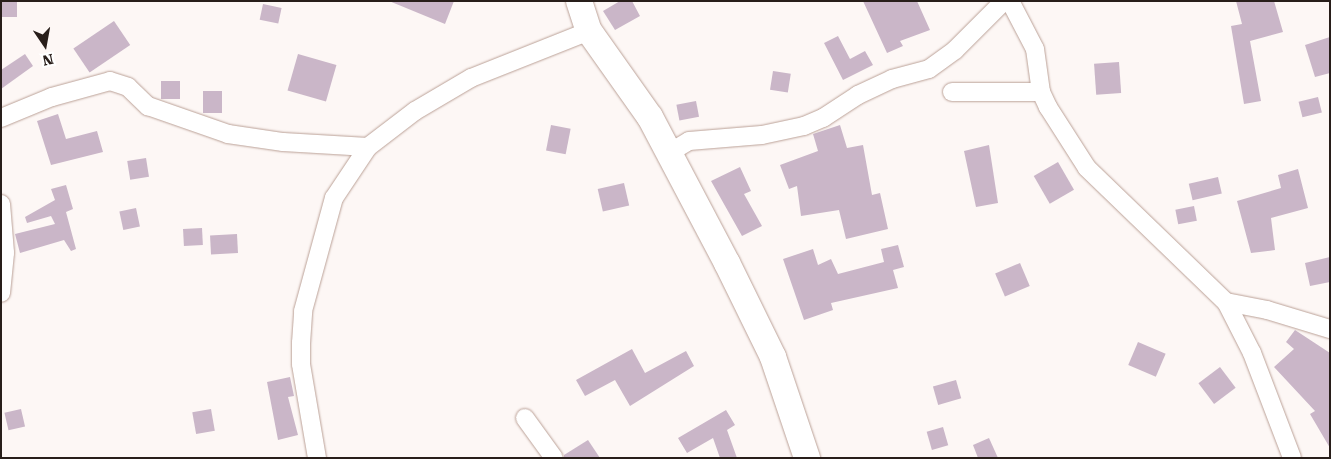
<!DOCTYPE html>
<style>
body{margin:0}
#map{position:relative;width:1331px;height:459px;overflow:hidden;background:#fdf7f5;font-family:"Roboto Serif",serif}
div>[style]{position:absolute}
.building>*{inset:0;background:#cab6c8;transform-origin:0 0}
.roads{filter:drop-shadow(0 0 1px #bba197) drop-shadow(0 0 1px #bba197)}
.street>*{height:18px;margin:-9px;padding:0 9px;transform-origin:9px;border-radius:9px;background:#fff}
.secondary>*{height:26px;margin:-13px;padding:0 13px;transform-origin:13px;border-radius:13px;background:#fff}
span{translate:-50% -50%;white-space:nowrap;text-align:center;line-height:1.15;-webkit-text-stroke:4px #fff;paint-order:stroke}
.frame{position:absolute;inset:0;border:2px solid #281e1a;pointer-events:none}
.north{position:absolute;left:20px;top:20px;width:50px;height:50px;-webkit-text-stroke:4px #fff;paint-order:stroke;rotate:168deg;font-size:14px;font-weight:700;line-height:20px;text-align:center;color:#281e1a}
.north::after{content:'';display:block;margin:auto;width:18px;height:22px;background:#281e1a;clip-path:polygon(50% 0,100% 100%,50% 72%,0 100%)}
</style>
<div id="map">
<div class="building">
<i style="left:1px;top:1px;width:16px;height:16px"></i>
<i style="clip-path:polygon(389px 1px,454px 1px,445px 24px)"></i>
<i style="clip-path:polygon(620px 1px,632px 1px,640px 16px,615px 30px,603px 11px)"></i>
<i style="clip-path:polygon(863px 1px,917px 1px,930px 30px,900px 41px,903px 46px,887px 53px)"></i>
<i style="clip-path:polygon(1236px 1px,1274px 1px,1283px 32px,1250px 41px,1261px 101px,1244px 104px,1231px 26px,1242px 24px)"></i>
<i style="left:263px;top:4px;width:19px;height:16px;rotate:12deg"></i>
<i style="left:114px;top:21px;width:29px;height:49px;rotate:56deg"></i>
<i style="clip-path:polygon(838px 36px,850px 59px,865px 51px,873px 65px,843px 80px,824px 43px)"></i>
<i style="clip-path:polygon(1330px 37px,1330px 73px,1315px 77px,1305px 45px)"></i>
<i style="clip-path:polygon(25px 54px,33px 66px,1px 89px,1px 70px)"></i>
<i style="left:298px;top:54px;width:40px;height:38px;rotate:16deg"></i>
<i style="left:1119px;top:62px;width:31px;height:25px;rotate:86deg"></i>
<i style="left:773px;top:71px;width:18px;height:19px;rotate:9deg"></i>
<i style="left:161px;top:81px;width:19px;height:18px"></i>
<i style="left:203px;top:91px;width:19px;height:22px"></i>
<i style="left:1318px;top:97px;width:16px;height:20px;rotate:76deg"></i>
<i style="left:696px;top:101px;width:16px;height:20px;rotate:79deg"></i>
<i style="clip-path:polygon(58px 114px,66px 139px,97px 131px,103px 152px,51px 165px,37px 121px)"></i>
<i style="left:551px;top:125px;width:20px;height:26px;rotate:11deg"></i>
<i style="clip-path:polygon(840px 125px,847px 148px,863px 145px,872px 195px,880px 193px,888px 229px,846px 239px,839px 210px,801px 216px,797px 186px,789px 189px,780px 165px,818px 151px,813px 134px)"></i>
<i style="clip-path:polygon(989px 145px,998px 203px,976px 207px,964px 151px)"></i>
<i style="left:146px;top:158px;width:19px;height:19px;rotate:81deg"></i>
<i style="left:1058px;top:162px;width:32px;height:28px;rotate:60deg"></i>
<i style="clip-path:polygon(740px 167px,751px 191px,744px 194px,762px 226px,742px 236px,711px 181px)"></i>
<i style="clip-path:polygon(1298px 169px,1308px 208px,1271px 218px,1275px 250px,1251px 253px,1237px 201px,1281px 188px,1278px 175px)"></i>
<i style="left:1218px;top:177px;width:17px;height:30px;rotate:77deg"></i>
<i style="left:624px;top:183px;width:23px;height:27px;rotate:77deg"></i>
<i style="clip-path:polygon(66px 185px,73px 209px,66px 212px,76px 249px,71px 251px,64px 240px,20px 253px,15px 234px,55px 224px,51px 216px,27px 223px,25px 217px,55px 200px,51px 189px)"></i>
<i style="left:1194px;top:206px;width:15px;height:19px;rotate:79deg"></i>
<i style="left:136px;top:208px;width:19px;height:17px;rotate:78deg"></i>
<i style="left:202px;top:228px;width:17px;height:19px;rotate:87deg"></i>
<i style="left:237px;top:234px;width:19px;height:27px;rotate:87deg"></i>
<i style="clip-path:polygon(898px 245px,904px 267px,893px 270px,898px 288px,831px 303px,833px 310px,804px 320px,783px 259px,813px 249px,818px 265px,831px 259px,838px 274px,884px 262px,881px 249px)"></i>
<i style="clip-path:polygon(1330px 257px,1330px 282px,1310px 286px,1305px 263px)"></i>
<i style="left:1020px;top:263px;width:25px;height:27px;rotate:67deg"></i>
<i style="clip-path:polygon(1295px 330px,1330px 353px,1330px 448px,1310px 414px,1315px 411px,1274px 367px,1294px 349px,1286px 342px)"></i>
<i style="left:1138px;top:342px;width:30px;height:25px;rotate:23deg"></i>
<i style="clip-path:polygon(632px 349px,645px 373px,686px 351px,694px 366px,630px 406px,615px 380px,585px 396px,576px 380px)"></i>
<i style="left:1220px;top:367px;width:26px;height:27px;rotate:53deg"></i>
<i style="clip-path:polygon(290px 377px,294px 396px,288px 397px,298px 435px,278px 440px,267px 382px)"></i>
<i style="left:956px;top:380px;width:19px;height:24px;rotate:74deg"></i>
<i style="left:21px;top:409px;width:18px;height:17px;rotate:77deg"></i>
<i style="left:211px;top:409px;width:22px;height:19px;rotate:80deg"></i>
<i style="clip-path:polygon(726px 410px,735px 425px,727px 430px,737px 458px,720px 458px,713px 438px,687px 453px,678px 438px)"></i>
<i style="left:943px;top:427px;width:19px;height:17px;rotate:74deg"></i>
<i style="clip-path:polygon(989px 438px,998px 458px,978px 458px,973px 445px)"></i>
<i style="clip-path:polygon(588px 440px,600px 458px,564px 458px,564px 455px)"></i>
</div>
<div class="roads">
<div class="street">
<i style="left:1010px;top:1px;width:54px;rotate:62.5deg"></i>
<i style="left:1035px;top:49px;width:43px;rotate:82.1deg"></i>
<i style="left:1041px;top:92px;width:17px;rotate:65deg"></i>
<i style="left:1048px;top:107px;width:72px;rotate:57.4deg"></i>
<i style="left:1087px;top:168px;width:193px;rotate:44deg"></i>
<i style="left:1226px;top:302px;width:57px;rotate:63deg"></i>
<i style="left:1252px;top:353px;width:112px;rotate:69.1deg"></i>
<i style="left:952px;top:92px;width:89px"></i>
<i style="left:1px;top:118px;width:55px;rotate:-22.4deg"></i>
<i style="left:52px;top:97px;width:60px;rotate:-15.4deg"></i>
<i style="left:110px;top:81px;width:19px;rotate:18deg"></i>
<i style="left:128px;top:87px;width:28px;rotate:44deg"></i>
<i style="left:148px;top:106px;width:85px;rotate:19.3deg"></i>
<i style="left:228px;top:134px;width:56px;rotate:8.3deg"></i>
<i style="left:283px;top:142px;width:85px;rotate:3.4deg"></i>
<i style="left:669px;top:153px;width:23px;rotate:-31deg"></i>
<i style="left:689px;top:141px;width:73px;rotate:-4.7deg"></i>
<i style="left:762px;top:135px;width:43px;rotate:-12.1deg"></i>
<i style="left:804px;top:126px;width:21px;rotate:-23deg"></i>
<i style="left:823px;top:118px;width:42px;rotate:-33.3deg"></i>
<i style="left:858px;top:95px;width:38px;rotate:-25deg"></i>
<i style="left:892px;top:79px;width:38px;rotate:-15deg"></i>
<i style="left:929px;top:69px;width:32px;rotate:-36deg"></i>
<i style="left:955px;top:50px;width:69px;rotate:-45deg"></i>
<i style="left:1px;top:204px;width:49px;rotate:85.3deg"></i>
<i style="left:5px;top:253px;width:40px;rotate:95.7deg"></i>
<i style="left:1226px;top:302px;width:42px;rotate:11deg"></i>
<i style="left:1267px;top:310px;width:66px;rotate:16.8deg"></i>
<i style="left:525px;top:418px;width:49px;rotate:54.1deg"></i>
<i style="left:317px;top:458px;width:95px;rotate:-99.7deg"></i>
<i style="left:301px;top:364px;width:21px;rotate:-90deg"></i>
<i style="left:301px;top:343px;width:32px;rotate:-86deg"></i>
<i style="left:303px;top:311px;width:117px;rotate:-74.7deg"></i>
<i style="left:334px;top:198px;width:61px;rotate:-56.3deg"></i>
<i style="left:368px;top:147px;width:59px;rotate:-37.5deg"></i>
<i style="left:415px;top:111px;width:65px;rotate:-30.5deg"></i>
<i style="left:471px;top:78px;width:127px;rotate:-21.7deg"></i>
</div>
<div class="secondary">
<i style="left:579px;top:1px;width:32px;rotate:72deg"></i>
<i style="left:589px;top:31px;width:105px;rotate:54.7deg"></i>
<i style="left:650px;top:117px;width:165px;rotate:62.2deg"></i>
<i style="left:727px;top:263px;width:105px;rotate:63.9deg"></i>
<i style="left:773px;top:357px;width:107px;rotate:71.4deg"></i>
</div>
</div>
<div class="frame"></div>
<div class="north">N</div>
</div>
